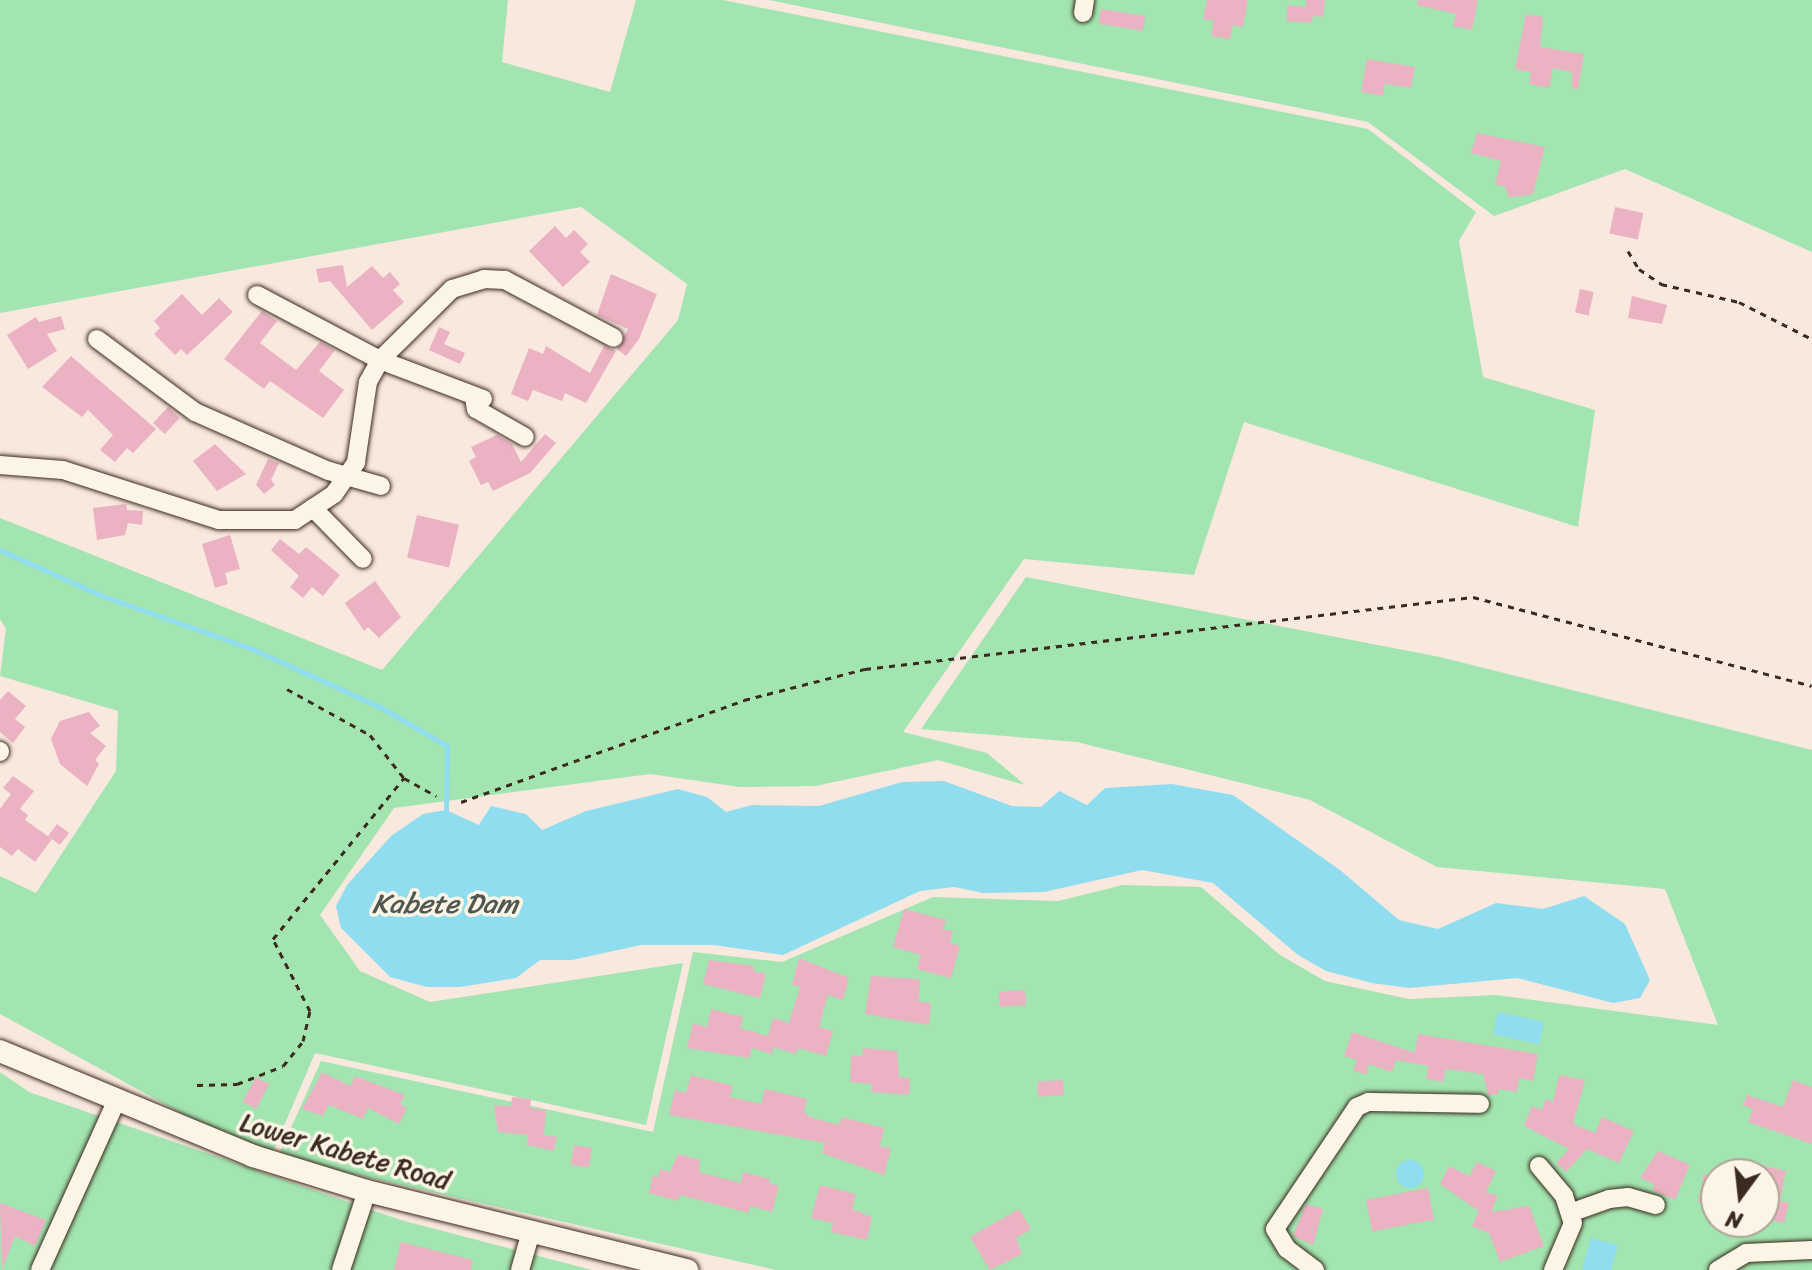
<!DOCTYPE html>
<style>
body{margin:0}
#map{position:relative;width:1812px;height:1270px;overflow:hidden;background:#f9e8de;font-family:Sriracha,sans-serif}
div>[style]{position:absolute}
.green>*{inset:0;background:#a2e5b0}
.water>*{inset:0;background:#90ddef;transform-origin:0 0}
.round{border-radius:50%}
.stream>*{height:5px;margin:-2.5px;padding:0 2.5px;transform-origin:2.5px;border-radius:2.5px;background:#90ddef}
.building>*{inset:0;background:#ebb2c3;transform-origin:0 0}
.path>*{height:3px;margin-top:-1.5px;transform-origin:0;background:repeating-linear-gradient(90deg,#3b2a1e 0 6px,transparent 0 12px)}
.roads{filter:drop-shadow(0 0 2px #3b2a1e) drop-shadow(0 0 2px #3b2a1e)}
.minor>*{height:18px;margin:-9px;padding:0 9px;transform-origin:9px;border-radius:9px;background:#fcf5e5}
.major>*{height:22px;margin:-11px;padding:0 11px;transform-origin:11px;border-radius:11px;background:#fcf5e5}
span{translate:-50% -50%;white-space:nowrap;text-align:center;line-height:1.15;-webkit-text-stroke:7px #fcf5e5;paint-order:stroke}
.street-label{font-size:26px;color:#3b2a1e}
.water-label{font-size:28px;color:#505752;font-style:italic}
.north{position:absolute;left:1700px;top:1158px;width:80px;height:80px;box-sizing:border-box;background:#fcf5e5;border:2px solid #afa495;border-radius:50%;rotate:195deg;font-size:22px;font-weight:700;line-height:32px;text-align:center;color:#3b2a1e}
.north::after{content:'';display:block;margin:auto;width:28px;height:36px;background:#3b2a1e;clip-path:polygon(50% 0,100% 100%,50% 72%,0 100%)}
</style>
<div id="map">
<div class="green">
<i style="clip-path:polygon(0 0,508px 0,502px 62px,610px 92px,636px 0,723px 0,1368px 129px,1476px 212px,1459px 241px,1483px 377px,1595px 410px,1578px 527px,1244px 422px,1194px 575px,1024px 559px,903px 732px,987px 753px,1025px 785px,938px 760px,815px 786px,740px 787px,650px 774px,394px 808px,320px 915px,360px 971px,430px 1002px,683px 963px,646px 1125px,315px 1053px,269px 1161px,0 1014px,0 876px,36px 893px,116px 771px,118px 711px,0 676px,6px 629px,0 619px,0 518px,382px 670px,678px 320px,687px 284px,581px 207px,0 313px)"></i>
<i style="clip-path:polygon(769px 0,1812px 0,1812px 252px,1625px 169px,1494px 216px,1368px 122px)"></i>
<i style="clip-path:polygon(evenodd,1026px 577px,1440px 657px,1812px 750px,1812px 1270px,776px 1270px,278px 1157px,321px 1061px,653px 1132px,693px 952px,782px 962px,933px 897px,1058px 901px,1123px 885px,1201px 887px,1280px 955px,1325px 981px,1409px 999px,1496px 995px,1718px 1025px,1665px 889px,1437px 867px,1310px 800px,1077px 742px,921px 729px,1026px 577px,1716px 1174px,1764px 1174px,1764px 1222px,1716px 1222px,1716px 1174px)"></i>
<i style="clip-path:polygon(0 1072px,29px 1092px,401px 1220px,592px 1270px,0 1270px)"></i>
</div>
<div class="water">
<i style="clip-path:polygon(944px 781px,1012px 806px,1041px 807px,1059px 791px,1087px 805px,1105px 788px,1172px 784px,1233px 795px,1340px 870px,1399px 920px,1438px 929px,1496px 903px,1543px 909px,1584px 896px,1625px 924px,1650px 980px,1640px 998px,1613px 1003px,1517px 978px,1409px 988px,1372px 983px,1326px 971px,1298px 955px,1213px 883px,1142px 870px,1044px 892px,983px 893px,954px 887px,920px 891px,783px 955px,714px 945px,641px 945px,572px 960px,540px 960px,516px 978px,460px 987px,427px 987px,390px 977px,341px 928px,336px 906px,347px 885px,391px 836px,423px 814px,446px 810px,479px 825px,491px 806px,526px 814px,542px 830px,586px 811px,678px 789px,707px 797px,726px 812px,752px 805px,819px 806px,902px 782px)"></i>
<i style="left:1498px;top:1012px;width:47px;height:23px;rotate:12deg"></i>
<i class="round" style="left:1396px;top:1160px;width:28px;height:28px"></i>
<i style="clip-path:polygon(1591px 1238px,1618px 1245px,1611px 1270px,1582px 1270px)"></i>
</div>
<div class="stream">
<i style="left:0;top:550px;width:110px;rotate:24.2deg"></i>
<i style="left:100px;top:595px;width:159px;rotate:19.5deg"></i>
<i style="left:250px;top:648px;width:145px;rotate:24.4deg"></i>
<i style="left:382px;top:708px;width:75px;rotate:30.3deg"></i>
<i style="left:447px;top:746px;width:64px;rotate:90.9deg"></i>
</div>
<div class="building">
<i style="clip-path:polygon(1207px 0,1248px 0,1243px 27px,1233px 25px,1230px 39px,1211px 36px,1214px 21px,1203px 19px)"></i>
<i style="clip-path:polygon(1306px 0,1325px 0,1323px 17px,1313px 16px,1312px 23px,1286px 21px,1288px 5px,1306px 7px)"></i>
<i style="clip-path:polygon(1418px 0,1478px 0,1472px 30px,1453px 26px,1456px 14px,1417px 5px)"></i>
<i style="left:1101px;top:9px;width:45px;height:15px;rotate:9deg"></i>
<i style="clip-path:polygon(1526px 14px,1543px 17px,1540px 47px,1584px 54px,1578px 89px,1572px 88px,1572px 72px,1553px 68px,1549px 88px,1529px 84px,1531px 72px,1515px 69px)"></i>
<i style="clip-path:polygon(1367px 59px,1415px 67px,1411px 88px,1385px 84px,1383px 96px,1361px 92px)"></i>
<i style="clip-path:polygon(1477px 133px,1545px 147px,1533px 194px,1509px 198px,1505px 187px,1495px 184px,1501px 161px,1471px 153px)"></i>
<i style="left:1615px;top:207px;width:29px;height:27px;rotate:12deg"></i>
<i style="clip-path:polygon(555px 226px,566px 238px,574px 230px,588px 244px,580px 252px,590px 262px,563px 287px,529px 251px)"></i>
<i style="clip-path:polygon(343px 265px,347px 287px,372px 266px,383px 278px,390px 272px,400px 284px,393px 290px,404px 302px,372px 330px,330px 281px,319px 283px,316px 269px)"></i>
<i style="clip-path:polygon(611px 274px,657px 294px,639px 339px,626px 356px,617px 349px,628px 329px,597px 315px)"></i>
<i style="left:1580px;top:289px;width:14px;height:24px;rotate:12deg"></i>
<i style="clip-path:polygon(182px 294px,202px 315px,219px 298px,233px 312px,187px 355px,181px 349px,175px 355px,154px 334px,160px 328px,154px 321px)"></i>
<i style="clip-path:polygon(1632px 296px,1667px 305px,1662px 324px,1628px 318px)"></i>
<i style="clip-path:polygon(262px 311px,277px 321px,260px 343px,296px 370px,320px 342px,335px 350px,319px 371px,344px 390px,323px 418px,270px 381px,264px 389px,224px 359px)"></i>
<i style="clip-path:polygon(61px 316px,65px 329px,47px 334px,57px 351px,28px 369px,7px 335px,36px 317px,39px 322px)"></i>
<i style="clip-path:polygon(439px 327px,450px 332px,444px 344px,465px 353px,460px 364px,429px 350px)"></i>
<i style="clip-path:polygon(546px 346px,590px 373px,604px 346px,616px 351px,586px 403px,565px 393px,562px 401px,533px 390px,528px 401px,511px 394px,529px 348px,543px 354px)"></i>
<i style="clip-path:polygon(71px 356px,156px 429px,133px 453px,127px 448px,115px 462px,100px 450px,113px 435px,88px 410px,82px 417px,42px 387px)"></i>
<i style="left:168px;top:407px;width:16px;height:22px;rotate:43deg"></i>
<i style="clip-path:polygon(545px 434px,556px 443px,530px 473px,493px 491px,488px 482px,481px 485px,469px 461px,476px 457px,471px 447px,497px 435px,512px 444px,521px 462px)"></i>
<i style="clip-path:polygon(215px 444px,246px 474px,217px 491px,193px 461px)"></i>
<i style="clip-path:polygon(268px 459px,279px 463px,271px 480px,275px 485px,264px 494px,256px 485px)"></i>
<i style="clip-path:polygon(126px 504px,127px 510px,143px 511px,142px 525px,128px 523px,125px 535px,97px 540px,93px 508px)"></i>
<i style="left:417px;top:515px;width:43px;height:44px;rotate:13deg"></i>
<i style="clip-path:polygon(230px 535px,240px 569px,225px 573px,228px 584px,215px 588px,202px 544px)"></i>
<i style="clip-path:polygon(280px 539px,299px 554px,306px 547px,340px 575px,323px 596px,312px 587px,303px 598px,290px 587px,299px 576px,271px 550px)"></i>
<i style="clip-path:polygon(375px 581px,401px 617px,379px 638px,368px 627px,364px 631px,345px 603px)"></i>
<i style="clip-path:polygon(8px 691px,26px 706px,15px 719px,25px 727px,13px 743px,0 732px,0 700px)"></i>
<i style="clip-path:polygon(89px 712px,100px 726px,90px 733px,106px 746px,95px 760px,99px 764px,87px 786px,60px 764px,51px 739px,60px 721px)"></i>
<i style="clip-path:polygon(13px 776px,34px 791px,20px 809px,28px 815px,25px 820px,52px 839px,35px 862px,18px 849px,12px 856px,0 847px,0 809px,11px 794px,3px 788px)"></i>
<i style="left:57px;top:824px;width:15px;height:15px;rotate:37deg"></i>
<i style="clip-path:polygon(904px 909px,946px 920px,943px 929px,953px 931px,950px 943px,960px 946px,951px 978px,917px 969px,921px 955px,893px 947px)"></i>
<i style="clip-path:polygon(799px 958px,849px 978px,843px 1000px,828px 995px,819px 1027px,833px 1031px,826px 1056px,798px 1048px,796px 1054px,774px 1047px,772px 1054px,752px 1048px,749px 1058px,687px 1048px,693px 1023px,707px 1027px,711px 1009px,743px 1017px,740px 1028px,768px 1036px,773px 1018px,789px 1023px,800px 987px,792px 985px)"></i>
<i style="clip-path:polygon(709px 960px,754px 966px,753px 971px,766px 974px,760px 998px,703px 984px)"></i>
<i style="clip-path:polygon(871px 976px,920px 979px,919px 1002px,931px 1003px,929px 1025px,865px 1014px)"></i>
<i style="left:1025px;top:990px;width:15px;height:26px;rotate:86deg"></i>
<i style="clip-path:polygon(1352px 1032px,1415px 1053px,1418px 1034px,1538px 1054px,1533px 1081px,1519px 1078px,1517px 1092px,1498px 1089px,1499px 1094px,1488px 1095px,1483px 1074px,1446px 1069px,1443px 1082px,1426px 1079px,1428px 1066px,1396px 1060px,1392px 1072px,1369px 1064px,1366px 1075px,1353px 1070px,1357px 1060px,1344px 1056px)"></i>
<i style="clip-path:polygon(863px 1048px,897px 1051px,899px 1077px,910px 1078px,909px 1095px,871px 1092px,872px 1084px,850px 1082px,851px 1055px,862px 1056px)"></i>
<i style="clip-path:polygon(322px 1072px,350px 1086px,355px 1076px,405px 1095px,400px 1104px,407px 1108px,399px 1124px,368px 1108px,363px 1119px,329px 1105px,323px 1116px,302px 1109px)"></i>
<i style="clip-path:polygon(691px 1075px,733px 1086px,730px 1097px,761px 1104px,765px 1089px,807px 1099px,804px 1112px,810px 1117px,839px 1125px,842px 1117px,884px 1128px,880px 1146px,891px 1149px,884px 1175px,822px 1153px,825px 1143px,669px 1115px,675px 1090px,686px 1093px)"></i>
<i style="clip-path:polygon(1559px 1075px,1585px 1080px,1573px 1124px,1595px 1133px,1602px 1117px,1634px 1131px,1619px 1163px,1587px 1149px,1566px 1172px,1556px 1163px,1569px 1149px,1524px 1126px,1532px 1106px,1542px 1110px,1546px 1099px,1553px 1102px)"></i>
<i style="left:256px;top:1077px;width:15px;height:28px;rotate:28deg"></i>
<i style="left:1063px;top:1080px;width:15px;height:26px;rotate:86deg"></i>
<i style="clip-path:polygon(1793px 1080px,1812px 1087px,1812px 1144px,1748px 1122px,1753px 1109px,1743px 1105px,1747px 1095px,1783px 1107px)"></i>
<i style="clip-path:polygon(512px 1097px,531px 1099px,530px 1108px,546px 1110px,544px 1135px,557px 1137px,554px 1151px,527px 1145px,528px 1135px,498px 1132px,494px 1105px,511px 1106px)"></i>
<i style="left:574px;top:1145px;width:18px;height:20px;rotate:9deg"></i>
<i style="clip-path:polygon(1658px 1151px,1690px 1165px,1675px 1200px,1652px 1190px,1654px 1184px,1640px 1178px)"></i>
<i style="clip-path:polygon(678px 1154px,700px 1160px,699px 1172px,741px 1183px,743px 1172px,770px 1179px,769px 1183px,779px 1186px,772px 1212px,750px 1206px,749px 1213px,680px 1195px,678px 1201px,649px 1193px,653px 1175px,658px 1177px,660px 1169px,670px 1172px)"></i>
<i style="clip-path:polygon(1731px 1158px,1786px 1171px,1780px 1201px,1789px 1203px,1784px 1223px,1764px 1218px,1764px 1174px,1727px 1174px)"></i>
<i style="clip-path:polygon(1477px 1162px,1496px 1171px,1486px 1192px,1498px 1196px,1491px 1212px,1529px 1206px,1544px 1246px,1500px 1262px,1489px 1233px,1472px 1226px,1479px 1211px,1440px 1184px,1449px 1166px,1469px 1176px)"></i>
<i style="clip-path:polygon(1704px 1174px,1716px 1177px,1716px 1207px,1698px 1202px)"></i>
<i style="clip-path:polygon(820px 1185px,856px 1194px,852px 1209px,872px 1217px,867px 1240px,831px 1232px,833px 1223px,811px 1218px)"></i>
<i style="left:1428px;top:1188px;width:32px;height:63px;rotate:79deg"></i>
<i style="clip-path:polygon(0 1203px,46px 1220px,35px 1246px,15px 1236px,2px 1270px)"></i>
<i style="clip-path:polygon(1306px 1204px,1323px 1209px,1313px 1245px,1293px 1236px)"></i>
<i style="clip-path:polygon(1019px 1209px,1031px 1229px,1016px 1238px,1022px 1254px,990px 1270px,970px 1237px)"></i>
<i style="clip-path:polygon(401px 1242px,473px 1260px,471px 1270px,394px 1270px)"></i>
</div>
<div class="path">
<i style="left:1628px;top:251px;width:21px;rotate:59deg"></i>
<i style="left:1639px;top:269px;width:27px;rotate:34deg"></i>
<i style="left:1661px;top:284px;width:80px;rotate:13deg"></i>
<i style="left:1739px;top:302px;width:82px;rotate:26.9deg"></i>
<i style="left:287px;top:689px;width:95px;rotate:29deg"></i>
<i style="left:370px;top:735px;width:55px;rotate:51.7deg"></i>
<i style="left:461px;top:802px;width:301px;rotate:-19.8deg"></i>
<i style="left:744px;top:700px;width:125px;rotate:-14.4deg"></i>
<i style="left:865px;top:669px;width:612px;rotate:-6.75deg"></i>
<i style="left:1473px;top:597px;width:350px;rotate:14.7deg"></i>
<i style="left:197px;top:1085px;width:40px;rotate:-1.4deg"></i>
<i style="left:237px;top:1084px;width:49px;rotate:-21.4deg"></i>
<i style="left:283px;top:1066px;width:32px;rotate:-51deg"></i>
<i style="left:303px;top:1041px;width:31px;rotate:-77deg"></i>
<i style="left:310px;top:1011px;width:81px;rotate:-117.2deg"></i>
<i style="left:273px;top:939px;width:208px;rotate:-50.9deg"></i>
<i style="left:404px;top:778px;width:37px;rotate:29deg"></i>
</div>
<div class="roads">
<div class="minor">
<i style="left:1083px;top:13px;width:13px;rotate:-81deg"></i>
<i style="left:257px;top:295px;width:139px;rotate:27.9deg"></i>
<i style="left:380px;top:360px;width:110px;rotate:20.7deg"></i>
<i style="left:97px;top:339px;width:122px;rotate:36.7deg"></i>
<i style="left:195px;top:412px;width:146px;rotate:23.8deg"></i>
<i style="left:329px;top:471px;width:54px;rotate:16.1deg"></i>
<i style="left:474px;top:397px;width:12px;rotate:81deg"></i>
<i style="left:476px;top:409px;width:56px;rotate:29.7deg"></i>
<i style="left:0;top:465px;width:63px;rotate:4.5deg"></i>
<i style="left:63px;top:470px;width:164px;rotate:17.8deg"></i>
<i style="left:219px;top:520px;width:76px"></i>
<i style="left:295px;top:520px;width:47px;rotate:-33.7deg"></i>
<i style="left:334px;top:494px;width:39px;rotate:-55deg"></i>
<i style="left:356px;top:462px;width:81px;rotate:-81.5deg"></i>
<i style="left:368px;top:382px;width:25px;rotate:-61deg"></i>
<i style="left:380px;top:360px;width:101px;rotate:-44.6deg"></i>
<i style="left:452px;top:289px;width:34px;rotate:-17deg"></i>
<i style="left:484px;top:279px;width:21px;rotate:3deg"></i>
<i style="left:505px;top:280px;width:123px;rotate:28deg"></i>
<i style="left:313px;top:508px;width:71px;rotate:45.6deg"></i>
<i style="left:0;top:751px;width:1px;rotate:90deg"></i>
<i style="left:1539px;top:1166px;width:39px;rotate:50deg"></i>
<i style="left:1564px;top:1196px;width:28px;rotate:72deg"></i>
<i style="left:1573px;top:1223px;width:51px;rotate:113.1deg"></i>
<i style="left:1570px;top:1213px;width:41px;rotate:-19.7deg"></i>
<i style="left:1609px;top:1199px;width:19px;rotate:-6deg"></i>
<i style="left:1628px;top:1197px;width:29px;rotate:16deg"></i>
<i style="left:40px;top:1270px;width:184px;rotate:-65.7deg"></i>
<i style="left:341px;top:1270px;width:83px;rotate:-71.8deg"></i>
<i style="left:520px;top:1270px;width:40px;rotate:-74deg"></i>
<i style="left:1315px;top:1270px;width:35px;rotate:-143deg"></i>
<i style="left:1287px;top:1249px;width:23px;rotate:-121deg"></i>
<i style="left:1275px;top:1229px;width:147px;rotate:-56.1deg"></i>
<i style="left:1357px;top:1107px;width:12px;rotate:-24deg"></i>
<i style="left:1368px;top:1102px;width:112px;rotate:1deg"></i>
<i style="left:1718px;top:1270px;width:33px;rotate:-31deg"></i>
<i style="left:1746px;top:1253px;width:66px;rotate:-2.6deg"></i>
</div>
<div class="major">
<i style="left:0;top:1051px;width:274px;rotate:22.5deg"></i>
<i style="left:253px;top:1156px;width:119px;rotate:17.1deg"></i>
<i style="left:367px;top:1191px;width:330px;rotate:13.9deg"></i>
</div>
</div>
<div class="street-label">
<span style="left:345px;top:1152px;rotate:16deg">Lower Kabete Road</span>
</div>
<div class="water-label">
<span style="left:445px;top:904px">Kabete Dam</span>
</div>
<div class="north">N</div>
</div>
